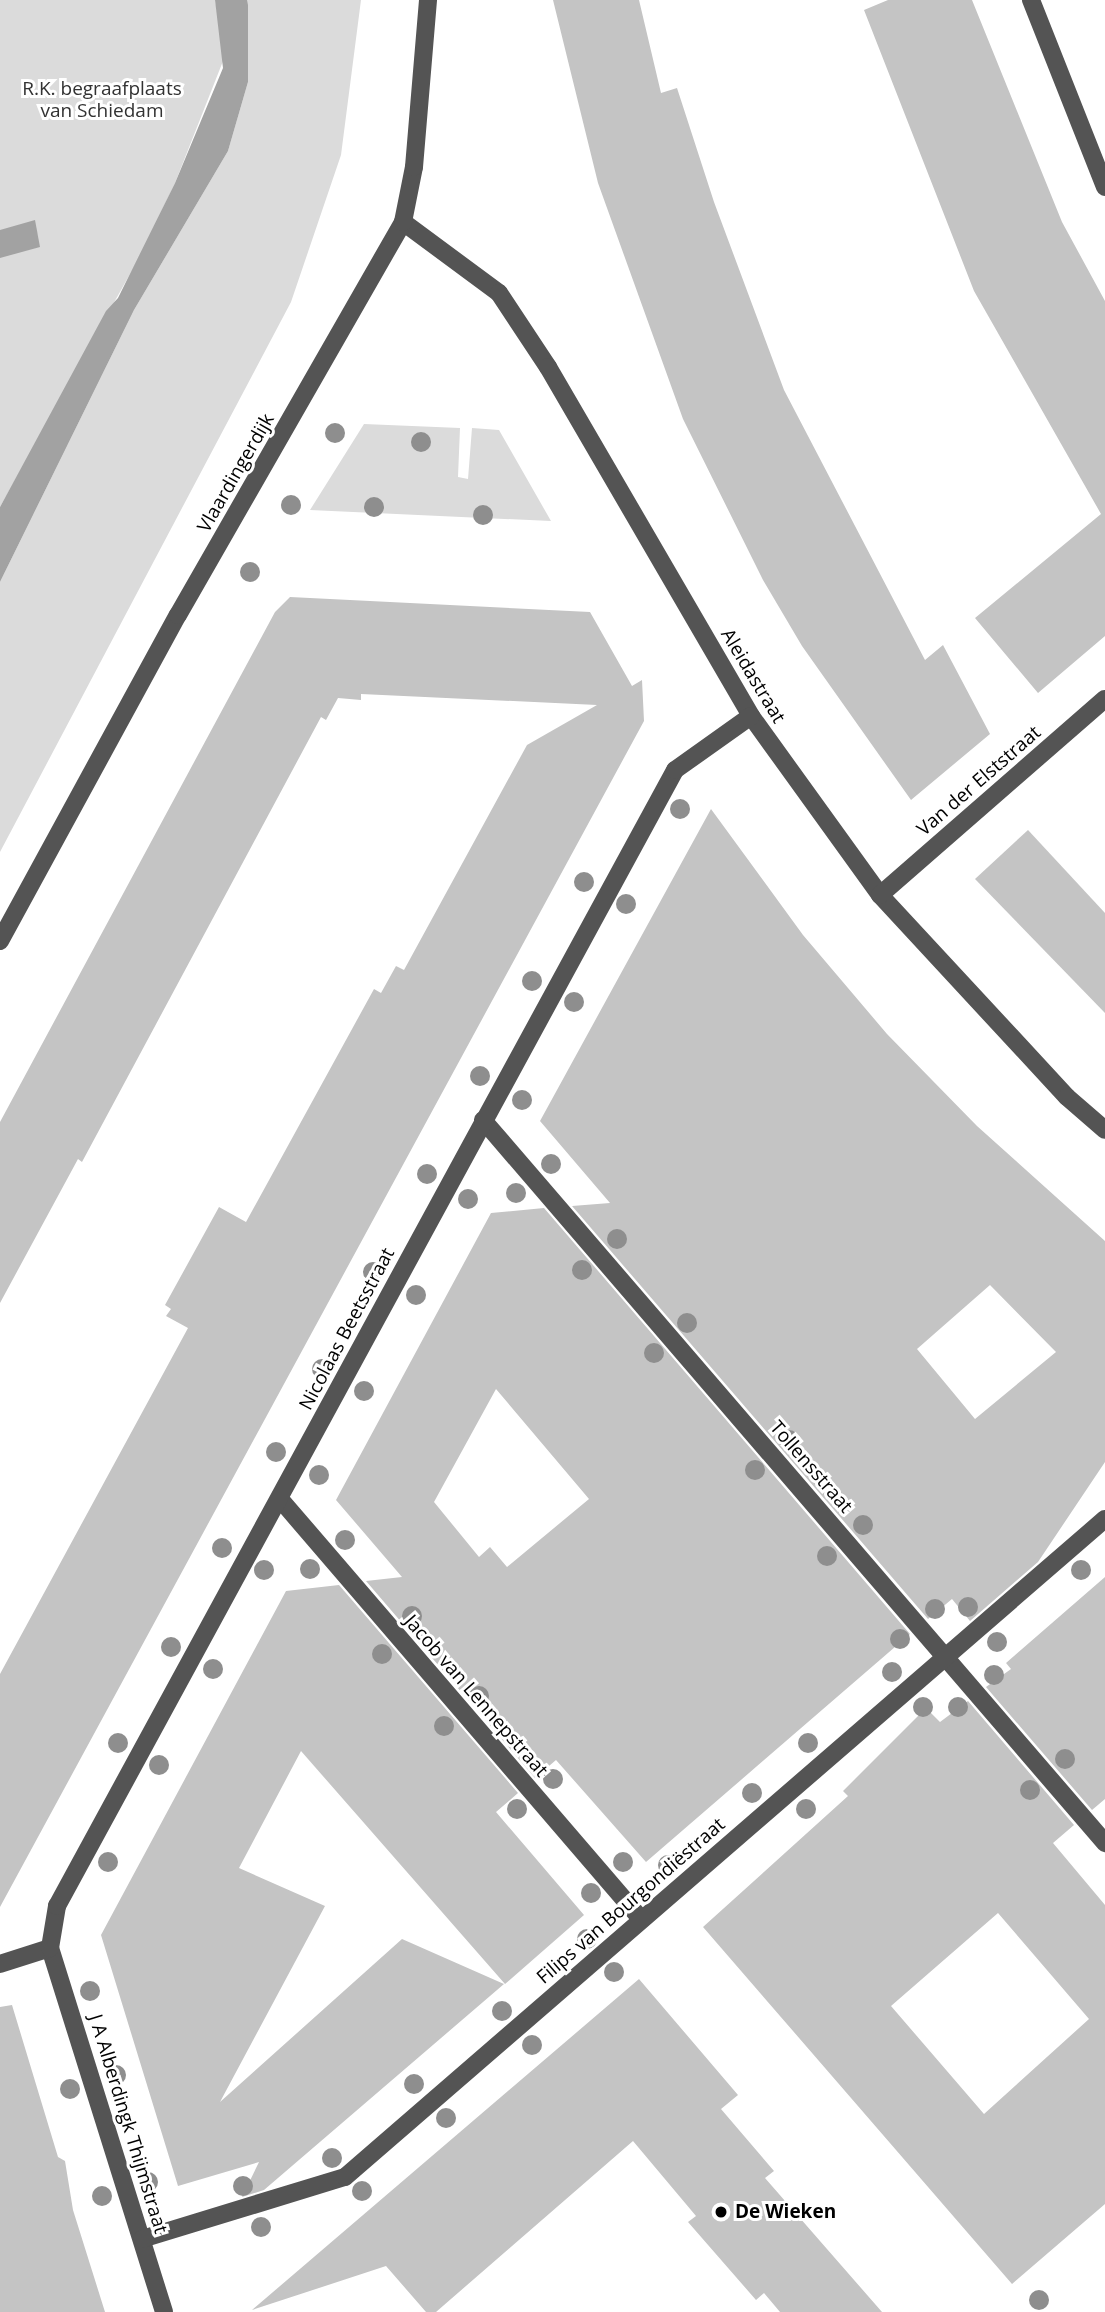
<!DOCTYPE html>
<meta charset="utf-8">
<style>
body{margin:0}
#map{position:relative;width:1105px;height:2312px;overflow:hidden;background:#fff;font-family:"Open Sans",sans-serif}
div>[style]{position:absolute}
.green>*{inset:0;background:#dbdbdb}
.water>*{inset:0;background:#a2a2a2}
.building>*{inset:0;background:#c4c4c4}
.minor>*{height:18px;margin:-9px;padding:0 9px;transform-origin:9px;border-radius:9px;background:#545454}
.trees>*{width:20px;height:20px;margin:-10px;border-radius:50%;background:#8e8e8e}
.dots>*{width:19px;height:19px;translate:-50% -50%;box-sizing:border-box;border:4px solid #fff;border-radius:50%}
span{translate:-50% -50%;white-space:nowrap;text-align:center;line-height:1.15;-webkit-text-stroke:6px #fff;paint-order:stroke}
.park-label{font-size:19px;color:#323232}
.street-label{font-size:19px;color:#000}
.poi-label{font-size:19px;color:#000;font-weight:700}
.left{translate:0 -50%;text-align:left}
</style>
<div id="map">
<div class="green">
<i style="clip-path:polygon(0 0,215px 0,225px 56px,175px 183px,140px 256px,0 507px)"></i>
<i style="clip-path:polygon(247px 0,361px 0,341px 155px,291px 302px,0 852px,0 582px,134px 310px,228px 151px,248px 82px)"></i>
<i style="clip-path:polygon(364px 424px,460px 428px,458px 477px,468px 479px,472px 428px,499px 430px,551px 521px,310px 510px)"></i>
</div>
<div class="water">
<i style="clip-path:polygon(215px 0,247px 0,248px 5px,248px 82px,228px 151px,134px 310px,0 582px,0 507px,106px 311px,118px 298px,175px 183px,223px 68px)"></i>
<i style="clip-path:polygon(35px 220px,40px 247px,0 258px,0 230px)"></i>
</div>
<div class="building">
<i style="clip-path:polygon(553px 0,639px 0,661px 93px,677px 88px,714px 202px,784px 390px,925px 660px,943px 645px,990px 734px,911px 800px,802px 646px,763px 580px,683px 419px,598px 183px)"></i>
<i style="clip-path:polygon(888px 0,972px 0,1062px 222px,1105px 301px,1105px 636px,1038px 693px,975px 618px,1101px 514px,974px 291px,864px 10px)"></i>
<i style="clip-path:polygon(290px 597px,590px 612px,632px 686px,642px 680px,644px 721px,0 1907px,0 1674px,188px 1328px,166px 1316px,171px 1309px,165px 1305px,219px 1207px,246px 1222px,374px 989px,381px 993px,396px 966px,404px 970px,527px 745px,597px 705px,361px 694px,361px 700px,338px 698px,326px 720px,321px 717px,82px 1162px,78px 1159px,0 1303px,0 1122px,275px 612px)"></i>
<i style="clip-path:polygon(evenodd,711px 809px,803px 935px,887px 1034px,977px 1126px,1105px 1241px,1105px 1462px,1038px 1562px,970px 1621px,952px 1599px,928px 1619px,572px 1206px,610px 1203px,540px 1121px,711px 809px,990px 1285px,1056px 1352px,975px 1419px,917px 1349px,990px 1285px)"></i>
<i style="clip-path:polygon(1028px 830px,1105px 913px,1105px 1013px,975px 879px)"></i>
<i style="clip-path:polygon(evenodd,544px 1208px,910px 1634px,646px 1862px,556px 1760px,535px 1778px,366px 1581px,402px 1577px,336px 1500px,491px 1213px,544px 1208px,496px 1389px,589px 1499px,507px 1567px,490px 1547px,479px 1557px,434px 1502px,496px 1389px)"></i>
<i style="clip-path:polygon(1105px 1577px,1105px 1799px,1092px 1810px,986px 1687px,1011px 1669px,1006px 1663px)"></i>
<i style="clip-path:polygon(339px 1585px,518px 1793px,496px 1812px,584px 1915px,505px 1984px,301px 1751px,239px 1868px,325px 1906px,220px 2102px,402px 1939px,504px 1984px,264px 2190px,242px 2197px,259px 2162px,178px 2186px,101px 1935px,286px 1591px)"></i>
<i style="clip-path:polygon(evenodd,968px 1701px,1074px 1825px,1053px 1843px,1105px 1905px,1105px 2204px,1012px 2284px,703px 1927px,848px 1796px,843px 1791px,926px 1708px,940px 1722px,968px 1701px,998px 1913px,1089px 2019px,984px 2114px,891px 2006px,998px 1913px)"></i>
<i style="clip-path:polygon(639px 1979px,738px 2095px,721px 2109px,774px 2171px,765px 2178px,882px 2312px,780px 2312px,764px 2293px,756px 2300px,688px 2222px,696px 2216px,633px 2141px,436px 2312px,426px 2312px,386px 2266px,252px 2310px)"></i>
<i style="clip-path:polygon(12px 2005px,58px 2157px,65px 2161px,73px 2210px,105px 2312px,0 2312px,0 2007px)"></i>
</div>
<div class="minor">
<i style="left:1031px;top:0;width:201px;rotate:68.4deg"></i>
<i style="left:403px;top:222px;width:119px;rotate:36.5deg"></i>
<i style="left:499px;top:293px;width:89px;rotate:56.5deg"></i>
<i style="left:548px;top:367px;width:404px;rotate:59.8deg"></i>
<i style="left:751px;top:716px;width:221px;rotate:54.2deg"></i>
<i style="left:880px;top:895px;width:275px;rotate:47.2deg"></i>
<i style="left:1067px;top:1097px;width:50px;rotate:41deg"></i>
<i style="left:880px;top:895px;width:298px;rotate:-41.1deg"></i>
<i style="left:0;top:941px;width:371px;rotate:-61.4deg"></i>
<i style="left:178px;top:615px;width:453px;rotate:-60.2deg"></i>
<i style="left:403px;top:222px;width:56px;rotate:-78.7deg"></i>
<i style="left:414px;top:167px;width:168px;rotate:-85.2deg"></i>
<i style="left:483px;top:1120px;width:954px;rotate:49.29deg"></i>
<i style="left:280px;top:1499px;width:554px;rotate:49.32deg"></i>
<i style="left:50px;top:1948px;width:381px;rotate:72.6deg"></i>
<i style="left:0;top:1964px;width:52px;rotate:-17.7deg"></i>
<i style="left:50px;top:1948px;width:43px;rotate:-80.5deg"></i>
<i style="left:57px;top:1906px;width:1293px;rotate:-61.45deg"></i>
<i style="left:675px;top:770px;width:93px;rotate:-35.4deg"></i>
<i style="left:142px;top:2239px;width:212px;rotate:-17deg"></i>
<i style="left:345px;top:2177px;width:1005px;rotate:-40.89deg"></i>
</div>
<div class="trees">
<i style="left:335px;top:433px"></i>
<i style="left:421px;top:442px"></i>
<i style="left:291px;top:505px"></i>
<i style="left:374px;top:507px"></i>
<i style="left:483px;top:515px"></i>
<i style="left:250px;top:572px"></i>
<i style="left:680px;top:809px"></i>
<i style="left:584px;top:882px"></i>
<i style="left:626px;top:904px"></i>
<i style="left:532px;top:981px"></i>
<i style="left:574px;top:1002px"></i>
<i style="left:480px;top:1076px"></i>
<i style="left:522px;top:1100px"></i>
<i style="left:551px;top:1164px"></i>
<i style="left:427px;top:1174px"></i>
<i style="left:516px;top:1193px"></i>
<i style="left:468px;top:1199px"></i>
<i style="left:617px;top:1239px"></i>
<i style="left:582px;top:1270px"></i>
<i style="left:373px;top:1272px"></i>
<i style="left:416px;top:1295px"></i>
<i style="left:687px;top:1323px"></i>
<i style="left:654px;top:1353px"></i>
<i style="left:322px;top:1369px"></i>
<i style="left:364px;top:1391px"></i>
<i style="left:789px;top:1440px"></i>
<i style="left:276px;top:1452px"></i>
<i style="left:755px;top:1470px"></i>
<i style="left:319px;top:1475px"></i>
<i style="left:863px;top:1525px"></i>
<i style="left:345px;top:1540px"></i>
<i style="left:222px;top:1548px"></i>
<i style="left:827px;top:1556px"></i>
<i style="left:310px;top:1569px"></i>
<i style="left:264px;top:1570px"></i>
<i style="left:1081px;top:1570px"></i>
<i style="left:968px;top:1607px"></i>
<i style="left:935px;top:1609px"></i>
<i style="left:412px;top:1616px"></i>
<i style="left:900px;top:1639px"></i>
<i style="left:997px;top:1642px"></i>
<i style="left:171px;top:1647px"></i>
<i style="left:382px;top:1654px"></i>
<i style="left:213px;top:1669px"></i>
<i style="left:892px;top:1672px"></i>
<i style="left:994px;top:1675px"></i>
<i style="left:479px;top:1696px"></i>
<i style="left:923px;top:1707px"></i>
<i style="left:958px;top:1707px"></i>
<i style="left:444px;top:1726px"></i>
<i style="left:118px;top:1743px"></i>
<i style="left:808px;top:1743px"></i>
<i style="left:1065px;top:1759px"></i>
<i style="left:159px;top:1765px"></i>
<i style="left:553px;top:1779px"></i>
<i style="left:1030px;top:1790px"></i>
<i style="left:752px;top:1793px"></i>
<i style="left:517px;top:1809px"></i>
<i style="left:806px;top:1809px"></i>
<i style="left:108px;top:1862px"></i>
<i style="left:623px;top:1862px"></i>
<i style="left:668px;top:1865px"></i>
<i style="left:591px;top:1893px"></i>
<i style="left:587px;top:1939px"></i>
<i style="left:614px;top:1972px"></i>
<i style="left:90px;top:1991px"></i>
<i style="left:502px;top:2011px"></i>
<i style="left:532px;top:2045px"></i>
<i style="left:116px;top:2075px"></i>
<i style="left:414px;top:2084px"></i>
<i style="left:70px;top:2089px"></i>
<i style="left:446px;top:2118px"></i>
<i style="left:332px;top:2158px"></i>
<i style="left:148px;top:2182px"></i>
<i style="left:243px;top:2186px"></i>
<i style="left:362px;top:2191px"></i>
<i style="left:102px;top:2196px"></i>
<i style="left:261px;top:2227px"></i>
<i style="left:1039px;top:2300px"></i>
</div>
<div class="dots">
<i style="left:721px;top:2212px;background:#000"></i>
</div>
<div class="park-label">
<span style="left:102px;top:100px">R.K. begraafplaats<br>van Schiedam</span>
</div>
<div class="street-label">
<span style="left:236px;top:473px;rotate:-60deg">Vlaardingerdijk</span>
<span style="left:753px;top:676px;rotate:59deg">Aleidastraat</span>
<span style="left:979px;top:781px;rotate:-41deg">Van der Elststraat</span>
<span style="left:347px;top:1329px;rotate:-62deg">Nicolaas Beetsstraat</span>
<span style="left:811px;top:1467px;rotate:49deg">Tollensstraat</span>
<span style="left:476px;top:1696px;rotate:49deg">Jacob van Lennepstraat</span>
<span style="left:631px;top:1901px;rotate:-41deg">Filips van Bourgondiëstraat</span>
<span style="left:128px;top:2124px;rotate:73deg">J A Alberdingk Thijmstraat</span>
</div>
<div class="poi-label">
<span class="left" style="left:735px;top:2212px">De Wieken</span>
</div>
</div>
